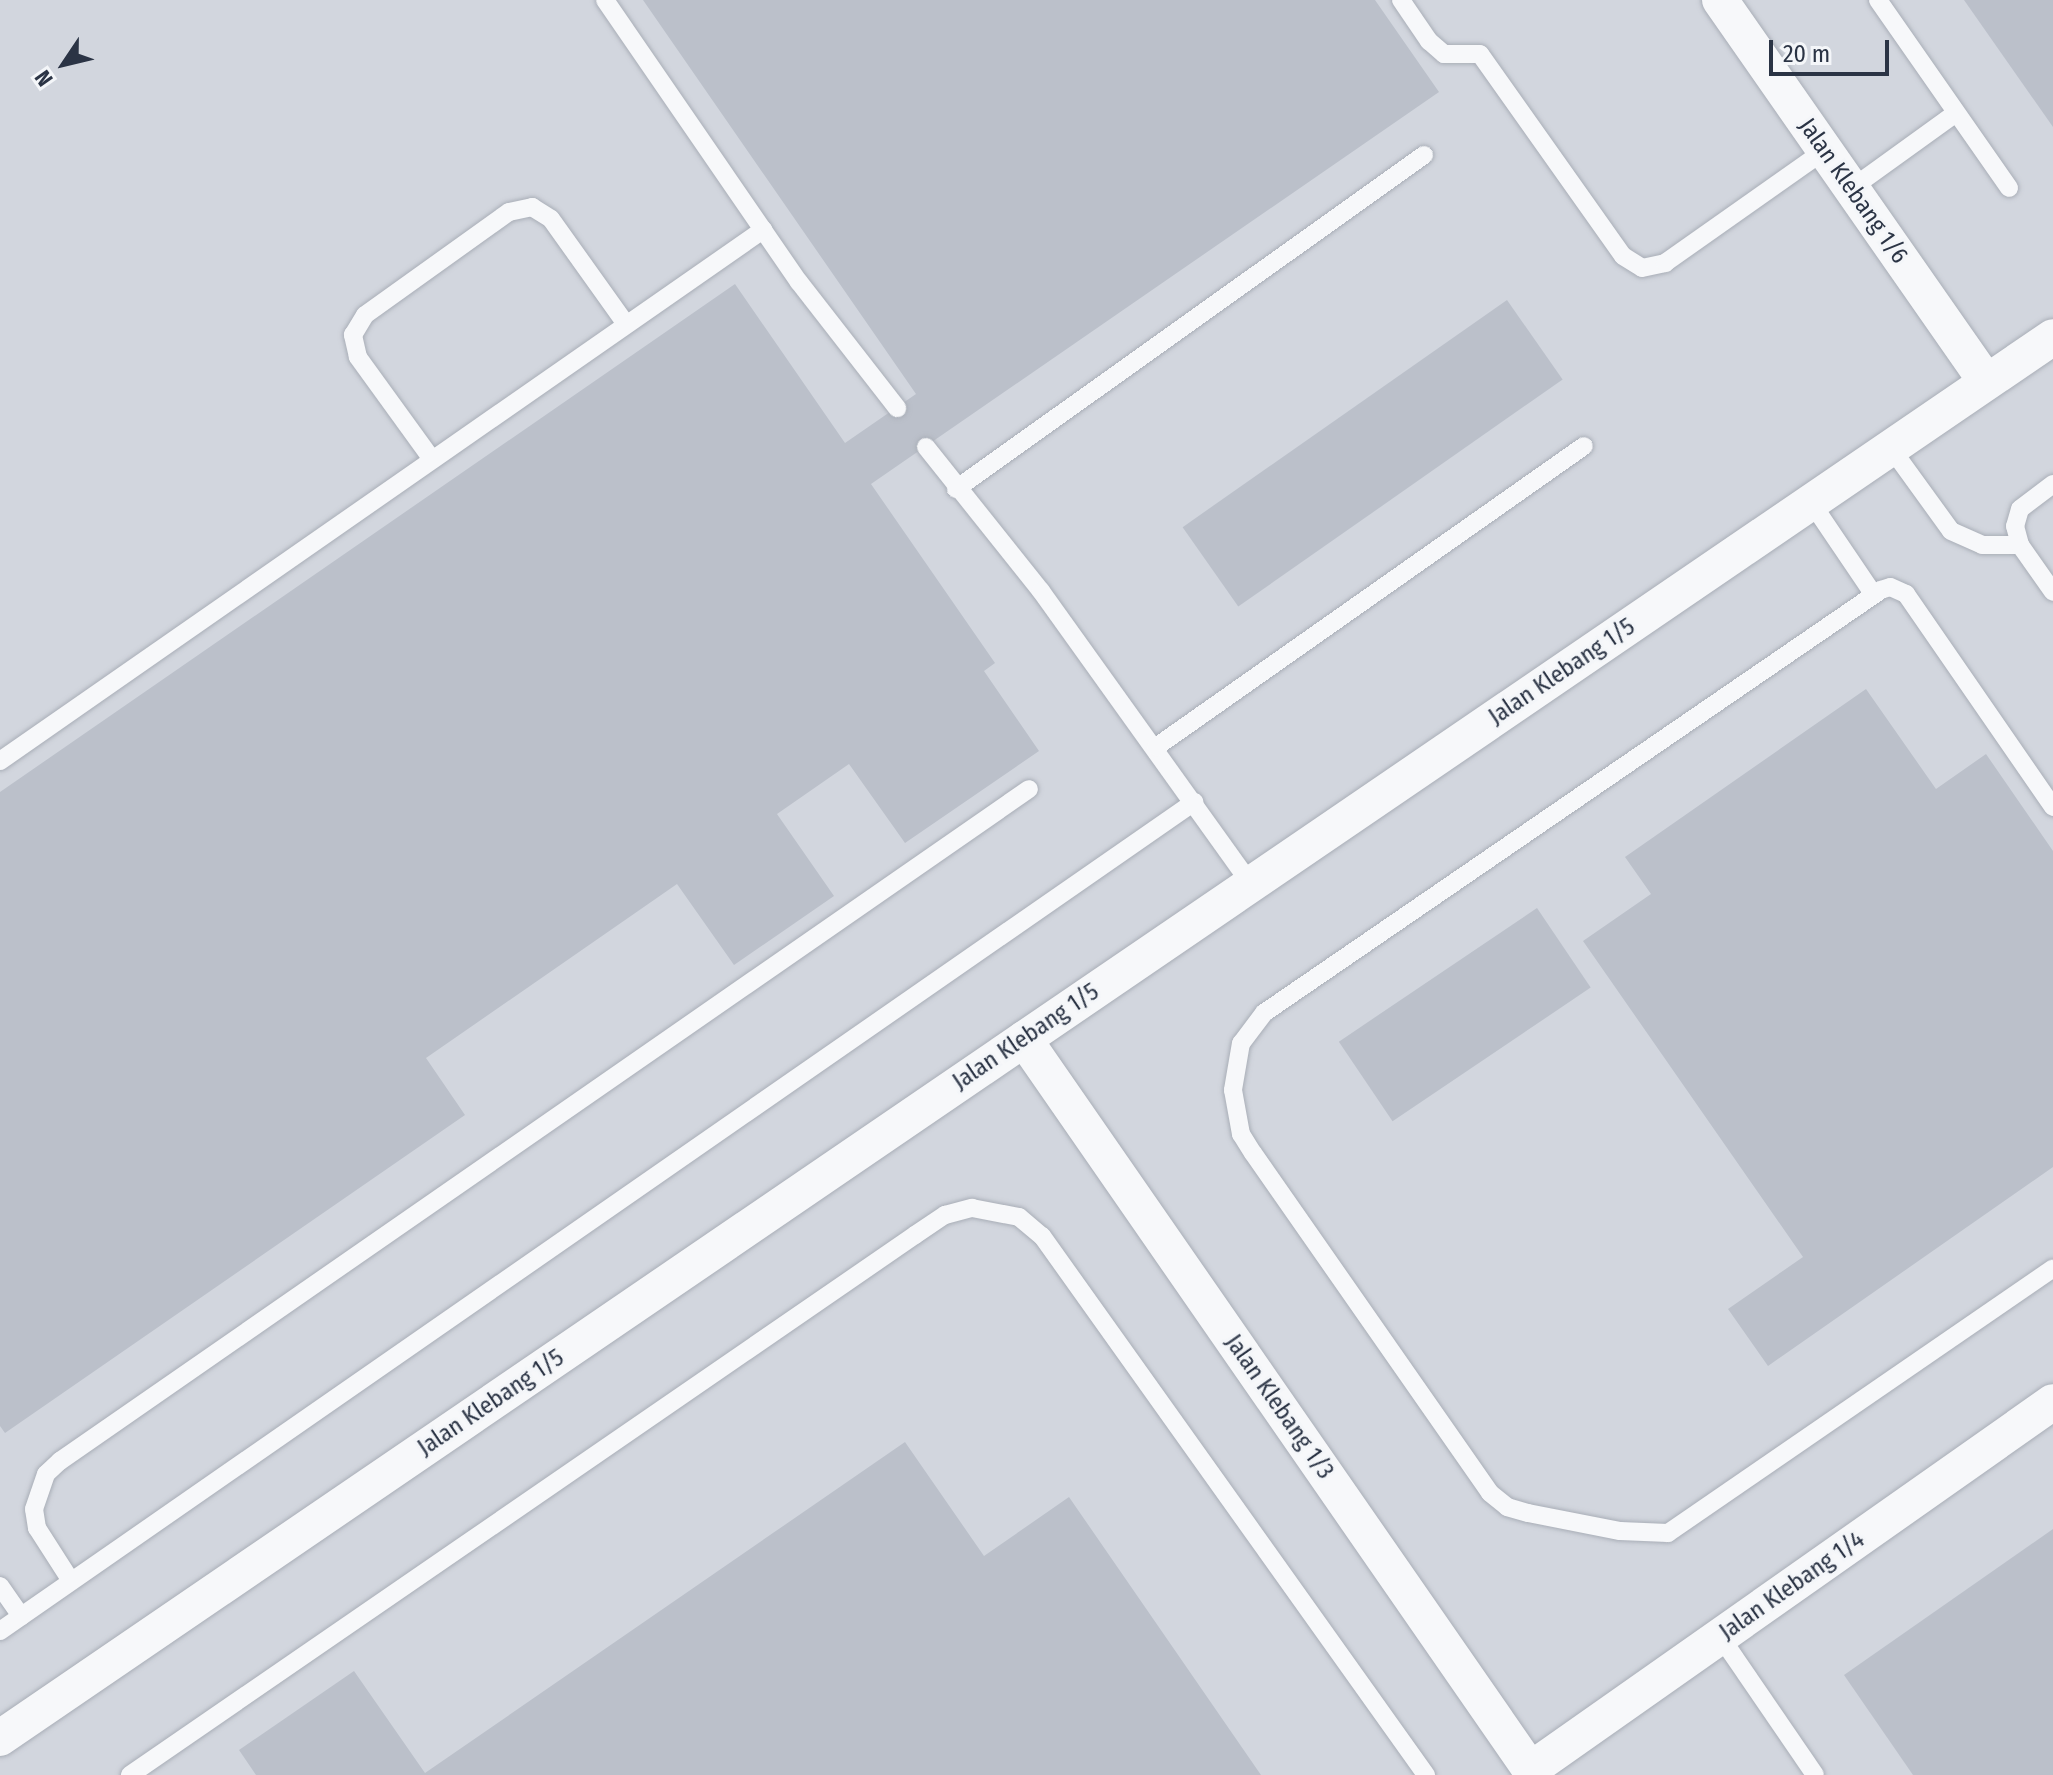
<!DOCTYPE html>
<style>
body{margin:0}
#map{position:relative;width:2053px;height:1775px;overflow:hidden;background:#e4e7ec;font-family:"Fira Sans Condensed",sans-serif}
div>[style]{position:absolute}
.built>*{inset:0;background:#d2d6de;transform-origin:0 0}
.building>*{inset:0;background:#bbc0ca;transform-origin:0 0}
.roads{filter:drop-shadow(0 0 2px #a9aeb7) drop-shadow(0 0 2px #a9aeb7)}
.lane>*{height:18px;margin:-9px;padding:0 9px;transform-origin:9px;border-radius:9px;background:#f7f8fa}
.street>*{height:36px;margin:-18px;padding:0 18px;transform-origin:18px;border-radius:18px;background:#f7f8fa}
span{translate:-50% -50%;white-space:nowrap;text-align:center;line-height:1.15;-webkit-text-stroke:6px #f4f6f9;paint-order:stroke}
.street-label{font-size:24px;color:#2b3445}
.north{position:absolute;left:24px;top:24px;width:80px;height:80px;-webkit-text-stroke:6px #f4f6f9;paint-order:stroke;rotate:235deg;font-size:22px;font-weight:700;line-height:32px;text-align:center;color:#2b3445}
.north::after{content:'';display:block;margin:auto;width:28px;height:36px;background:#2b3445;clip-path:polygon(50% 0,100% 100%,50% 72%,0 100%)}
.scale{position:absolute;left:1769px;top:40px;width:120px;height:36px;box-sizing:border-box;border:4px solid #2b3445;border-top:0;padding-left:10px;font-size:24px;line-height:28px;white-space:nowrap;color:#2b3445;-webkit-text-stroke:6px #f4f6f9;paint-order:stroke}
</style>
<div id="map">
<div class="built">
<i style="left:0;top:0;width:2053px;height:1775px"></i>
</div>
<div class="building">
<i style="clip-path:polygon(643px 0,1375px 0,1439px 92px,871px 484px,995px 663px,984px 671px,1039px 751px,905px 843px,849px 764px,777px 814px,834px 896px,734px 965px,677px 884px,426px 1058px,465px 1115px,5px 1433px,0 1426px,0 792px,735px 284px,845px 443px,916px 394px)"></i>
<i style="clip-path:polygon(1964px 0,2053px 0,2053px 127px)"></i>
<i style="left:1507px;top:300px;width:97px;height:396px;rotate:55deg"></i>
<i style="clip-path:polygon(1866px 689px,1936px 789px,1986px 754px,2053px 851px,2053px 1167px,1768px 1366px,1728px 1309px,1803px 1257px,1583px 941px,1651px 894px,1625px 857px)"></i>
<i style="left:1537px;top:908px;width:96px;height:239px;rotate:56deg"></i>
<i style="clip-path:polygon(905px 1442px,984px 1556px,1069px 1497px,1261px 1775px,256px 1775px,239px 1750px,354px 1671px,425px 1773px)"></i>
<i style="clip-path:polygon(2053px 1529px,2053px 1775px,1913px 1775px,1844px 1675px)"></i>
</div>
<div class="roads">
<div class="lane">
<i style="left:605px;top:0;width:342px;rotate:55.5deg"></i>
<i style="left:799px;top:282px;width:160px;rotate:52.1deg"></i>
<i style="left:1401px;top:0;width:50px;rotate:55.7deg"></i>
<i style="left:1429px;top:41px;width:20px;rotate:41deg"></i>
<i style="left:1444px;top:54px;width:36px"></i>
<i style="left:1480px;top:54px;width:247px;rotate:54.7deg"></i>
<i style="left:1623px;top:256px;width:22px;rotate:32deg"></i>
<i style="left:1642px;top:268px;width:24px;rotate:-12deg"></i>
<i style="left:1665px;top:263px;width:196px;rotate:-35.2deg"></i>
<i style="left:1878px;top:0;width:229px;rotate:55.1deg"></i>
<i style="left:1852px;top:188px;width:128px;rotate:-35.8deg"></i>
<i style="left:926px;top:447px;width:184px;rotate:51.4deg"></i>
<i style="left:1041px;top:591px;width:360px;rotate:54.4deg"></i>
<i style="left:1891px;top:448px;width:102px;rotate:54.1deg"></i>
<i style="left:1951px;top:531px;width:34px;rotate:24deg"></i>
<i style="left:1982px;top:545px;width:38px"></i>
<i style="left:431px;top:458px;width:125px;rotate:-125.9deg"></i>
<i style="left:358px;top:357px;width:23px;rotate:-103deg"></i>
<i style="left:353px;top:335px;width:23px;rotate:-59deg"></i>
<i style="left:365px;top:315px;width:177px;rotate:-35.6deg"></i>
<i style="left:509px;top:212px;width:24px;rotate:-12deg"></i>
<i style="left:532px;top:207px;width:22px;rotate:32deg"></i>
<i style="left:551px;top:219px;width:129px;rotate:54.5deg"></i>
<i style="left:2053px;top:484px;width:41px;rotate:142.9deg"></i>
<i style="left:2020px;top:509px;width:18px;rotate:106deg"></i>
<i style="left:2015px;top:526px;width:20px;rotate:75deg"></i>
<i style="left:2020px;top:545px;width:57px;rotate:54.9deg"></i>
<i style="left:956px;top:489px;width:575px;rotate:-35.51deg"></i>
<i style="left:1811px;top:502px;width:112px;rotate:55.9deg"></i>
<i style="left:1156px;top:747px;width:523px;rotate:-35.12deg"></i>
<i style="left:0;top:761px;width:930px;rotate:-34.84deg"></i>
<i style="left:2053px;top:807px;width:259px;rotate:-124.6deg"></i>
<i style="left:1906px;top:594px;width:17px;rotate:-156deg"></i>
<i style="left:1890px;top:587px;width:9px;rotate:162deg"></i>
<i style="left:1881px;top:590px;width:748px;rotate:145.57deg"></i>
<i style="left:1264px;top:1013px;width:38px;rotate:127deg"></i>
<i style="left:1241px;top:1043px;width:48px;rotate:99.7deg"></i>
<i style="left:1233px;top:1090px;width:45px;rotate:79.7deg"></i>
<i style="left:1241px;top:1134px;width:22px;rotate:58deg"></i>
<i style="left:1253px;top:1153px;width:414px;rotate:55.1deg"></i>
<i style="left:1490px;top:1493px;width:22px;rotate:39deg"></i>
<i style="left:1507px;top:1507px;width:22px;rotate:16deg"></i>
<i style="left:1528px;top:1513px;width:94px;rotate:11.1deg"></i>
<i style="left:1620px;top:1531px;width:48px;rotate:2.4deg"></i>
<i style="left:1668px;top:1533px;width:467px;rotate:-34.5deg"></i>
<i style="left:71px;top:1581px;width:63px;rotate:-122.7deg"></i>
<i style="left:37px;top:1528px;width:19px;rotate:-99deg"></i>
<i style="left:34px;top:1509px;width:37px;rotate:-71deg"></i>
<i style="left:46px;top:1474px;width:19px;rotate:-43deg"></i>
<i style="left:60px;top:1461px;width:1179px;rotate:-34.74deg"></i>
<i style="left:0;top:1586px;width:37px;rotate:55deg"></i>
<i style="left:0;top:1631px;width:1454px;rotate:-34.77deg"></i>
<i style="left:1720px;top:1636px;width:168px;rotate:55.6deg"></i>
<i style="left:130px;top:1775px;width:953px;rotate:-34.52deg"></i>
<i style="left:915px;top:1235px;width:36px;rotate:-34deg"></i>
<i style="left:945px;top:1215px;width:28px;rotate:-15deg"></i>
<i style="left:972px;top:1208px;width:48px;rotate:10.8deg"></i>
<i style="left:1019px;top:1217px;width:30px;rotate:40deg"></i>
<i style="left:1042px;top:1236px;width:662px;rotate:54.53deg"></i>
</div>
<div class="street">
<i style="left:1720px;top:0;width:465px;rotate:55.1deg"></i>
<i style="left:1024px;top:1039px;width:895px;rotate:55.28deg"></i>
<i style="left:0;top:1738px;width:2485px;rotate:-34.31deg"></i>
<i style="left:1530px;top:1770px;width:639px;rotate:-35.13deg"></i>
</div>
</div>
<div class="street-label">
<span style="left:1853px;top:191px;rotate:55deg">Jalan Klebang 1/6</span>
<span style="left:1562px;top:672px;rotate:-34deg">Jalan Klebang 1/5</span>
<span style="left:1026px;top:1037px;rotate:-34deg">Jalan Klebang 1/5</span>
<span style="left:491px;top:1403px;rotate:-34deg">Jalan Klebang 1/5</span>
<span style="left:1279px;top:1407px;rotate:55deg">Jalan Klebang 1/3</span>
<span style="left:1792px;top:1586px;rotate:-35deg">Jalan Klebang 1/4</span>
</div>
<div class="north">N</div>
<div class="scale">20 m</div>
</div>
